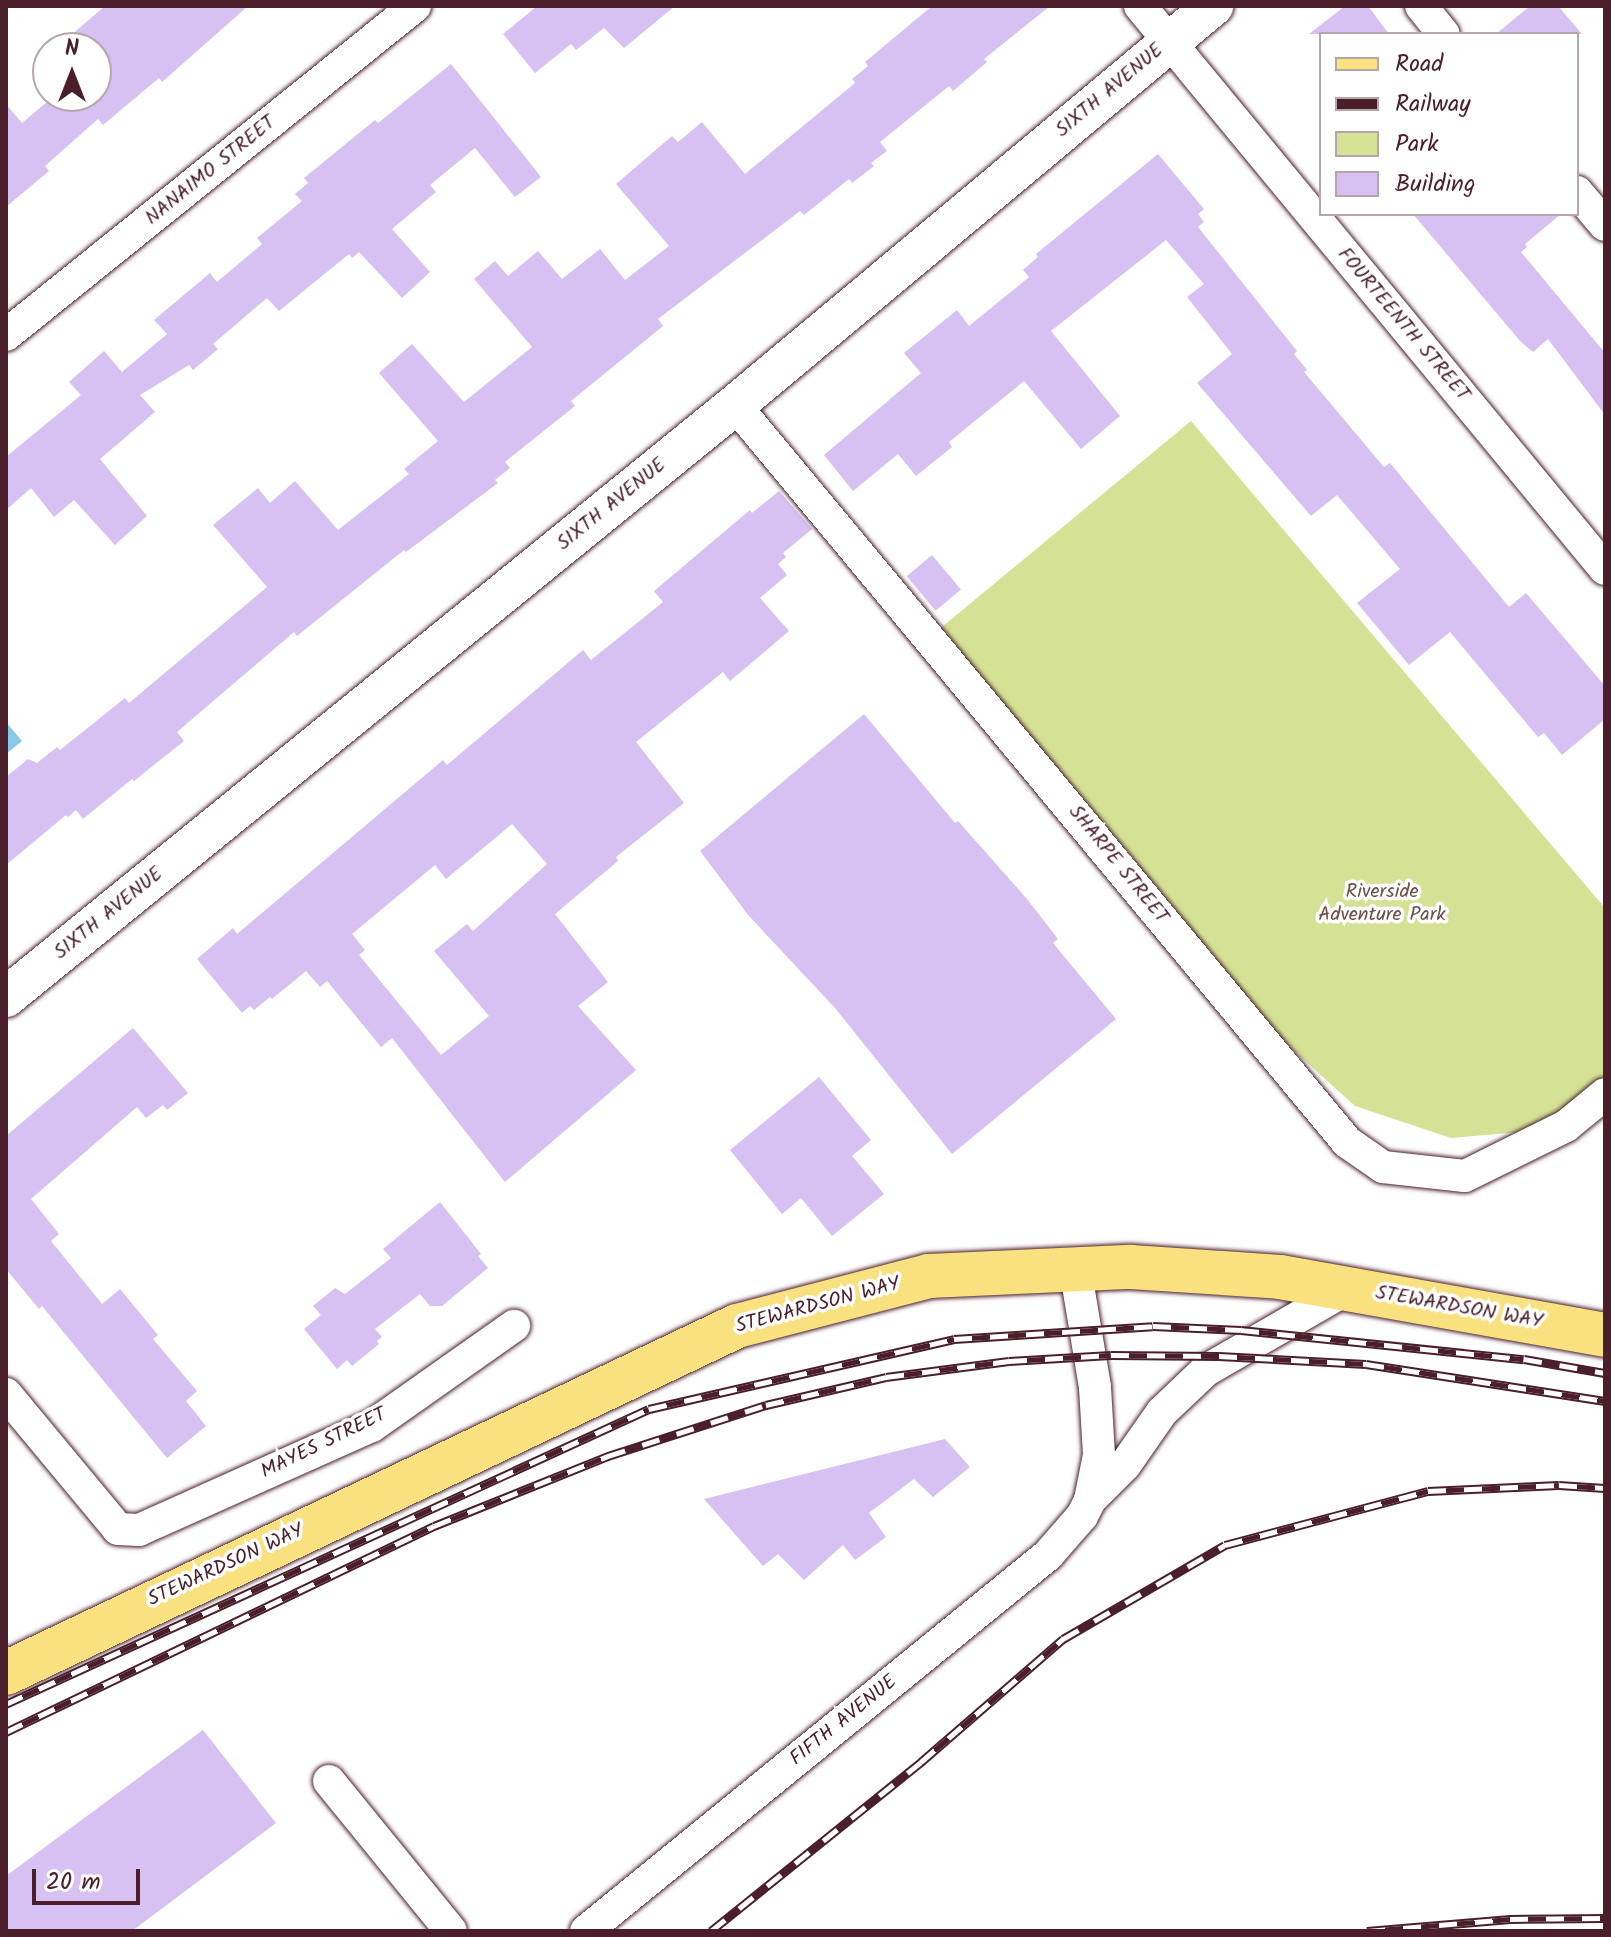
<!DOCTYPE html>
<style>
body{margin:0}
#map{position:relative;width:1611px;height:1937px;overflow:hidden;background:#fff;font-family:Kalam,sans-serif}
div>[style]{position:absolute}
.green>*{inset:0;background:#d5e295}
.water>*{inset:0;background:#88c9e9}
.building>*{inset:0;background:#d6c1f2;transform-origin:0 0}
.roads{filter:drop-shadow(0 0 2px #4a1f2b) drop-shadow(0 0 2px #4a1f2b)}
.minor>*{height:32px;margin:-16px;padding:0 16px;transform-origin:16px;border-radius:16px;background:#fff}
.tertiary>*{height:40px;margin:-20px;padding:0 20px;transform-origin:20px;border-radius:20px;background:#fff}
.primary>*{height:44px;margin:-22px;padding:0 22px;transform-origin:22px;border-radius:22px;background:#fae180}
.rail>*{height:9px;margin-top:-4.5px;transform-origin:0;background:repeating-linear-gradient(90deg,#fff 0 18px,#4a1f2b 0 36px);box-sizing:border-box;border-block:2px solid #4a1f2b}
span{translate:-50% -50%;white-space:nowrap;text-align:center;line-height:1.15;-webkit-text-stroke:7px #fff;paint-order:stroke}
.street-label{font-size:20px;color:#4a1f2b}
.park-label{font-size:20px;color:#6d5046}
.frame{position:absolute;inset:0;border:8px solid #4a1f2b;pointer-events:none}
.legend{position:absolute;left:1319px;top:32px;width:260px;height:184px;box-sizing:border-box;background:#fff;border:2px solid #b7a5aa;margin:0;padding:10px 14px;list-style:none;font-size:24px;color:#4a1f2b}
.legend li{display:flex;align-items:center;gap:16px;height:40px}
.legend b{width:40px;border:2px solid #b7a5aa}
.north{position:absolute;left:32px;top:32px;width:80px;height:80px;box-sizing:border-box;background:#fff;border:2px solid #b7a5aa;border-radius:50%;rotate:0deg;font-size:22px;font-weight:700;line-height:32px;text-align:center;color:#4a1f2b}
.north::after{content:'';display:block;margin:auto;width:28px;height:36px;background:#4a1f2b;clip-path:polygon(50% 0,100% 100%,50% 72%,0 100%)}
.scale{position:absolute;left:32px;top:1869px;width:108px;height:36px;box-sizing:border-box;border:4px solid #4a1f2b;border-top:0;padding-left:10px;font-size:24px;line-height:28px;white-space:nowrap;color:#4a1f2b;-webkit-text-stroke:6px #fff;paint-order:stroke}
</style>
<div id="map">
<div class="green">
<i style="clip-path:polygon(1191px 421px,1605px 908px,1605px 1096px,1567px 1128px,1451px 1138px,1355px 1106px,1263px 1023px,937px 631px)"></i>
</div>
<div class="water">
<i style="clip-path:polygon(6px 722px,22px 741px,6px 754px)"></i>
</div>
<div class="building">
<i style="clip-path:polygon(105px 6px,248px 6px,162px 82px,159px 78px,103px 125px,98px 119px,45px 166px,49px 171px,6px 207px,6px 104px,22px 123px,54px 96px,96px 96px,96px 48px,56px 48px)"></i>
<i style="clip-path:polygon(537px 6px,675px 6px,624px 48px,604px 28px,576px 50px,571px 44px,535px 73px,503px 34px)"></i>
<i style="clip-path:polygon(932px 6px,1050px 6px,984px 59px,987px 62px,953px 91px,949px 86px,880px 142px,887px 151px,871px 163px,874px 166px,852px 183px,849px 179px,804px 215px,800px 211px,658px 319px,663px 326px,571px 401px,575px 406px,505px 462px,510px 468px,495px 480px,498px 483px,406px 552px,404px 550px,297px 636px,294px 632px,177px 732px,184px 741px,134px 781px,132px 779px,83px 819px,76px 810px,68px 817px,66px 815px,6px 865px,6px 777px,28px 759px,37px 763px,57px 747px,60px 750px,125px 698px,129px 703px,267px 587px,213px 525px,258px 488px,270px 503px,295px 481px,338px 530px,409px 474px,404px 469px,438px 441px,379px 373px,412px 344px,464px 402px,532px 347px,474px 279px,495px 261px,508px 276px,538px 251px,562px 279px,600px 249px,625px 280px,669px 246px,616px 184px,672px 136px,678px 142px,702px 122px,745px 174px,855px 83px,852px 79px,868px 66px,865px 62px)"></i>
<i style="clip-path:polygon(1345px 6px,1368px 6px,1389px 34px,1309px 34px)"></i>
<i style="clip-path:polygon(1530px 6px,1558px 6px,1582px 34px,1496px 34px)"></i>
<i style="clip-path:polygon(451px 64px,541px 177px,515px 197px,475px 148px,430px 185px,436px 192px,392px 229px,430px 272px,402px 298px,359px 252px,352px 258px,349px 254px,279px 311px,267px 298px,213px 344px,218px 349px,193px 370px,189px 365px,140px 395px,155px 412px,100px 459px,147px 516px,115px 545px,74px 500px,54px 517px,31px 488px,6px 510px,6px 457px,81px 395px,69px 382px,104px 351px,122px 372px,167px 334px,154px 320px,210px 273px,217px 282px,262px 244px,257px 238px,302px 201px,295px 194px,308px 183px,304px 178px,375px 120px,378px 123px)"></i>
<i style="clip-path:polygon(1158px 154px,1204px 209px,1198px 214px,1204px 222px,1198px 227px,1297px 351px,1294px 354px,1307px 370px,1304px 372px,1384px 467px,1390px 463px,1509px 607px,1526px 593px,1605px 686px,1605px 719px,1562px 755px,1544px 733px,1538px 737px,1450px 632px,1409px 665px,1357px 603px,1400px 569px,1337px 495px,1311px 516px,1197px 383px,1232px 354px,1187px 297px,1204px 284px,1166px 240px,1051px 331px,1120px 416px,1081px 449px,1024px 381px,949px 442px,952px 447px,916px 476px,898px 454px,853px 491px,824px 455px,921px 373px,904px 353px,957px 310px,969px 326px,1029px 277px,1023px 270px,1038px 257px,1036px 254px)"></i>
<i style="clip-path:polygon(1413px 214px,1561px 214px,1525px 244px,1527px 247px,1521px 252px,1605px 353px,1605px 415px,1548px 339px,1533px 352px,1520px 341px)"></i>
<i style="clip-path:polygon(evenodd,779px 491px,812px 529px,783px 553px,786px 557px,778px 564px,787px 575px,760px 598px,789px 631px,730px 681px,723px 672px,636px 742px,684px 803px,616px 857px,618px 861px,555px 914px,608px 982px,578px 1006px,636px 1070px,505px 1182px,392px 1038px,381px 1047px,327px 981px,320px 987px,306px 971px,272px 999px,270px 997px,254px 1010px,250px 1006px,242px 1013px,197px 959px,233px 928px,237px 934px,443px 760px,447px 765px,583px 650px,591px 660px,663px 602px,654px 591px,750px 510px,752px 513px,779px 491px,512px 824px,547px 864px,473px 931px,467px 924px,434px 951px,489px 1016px,441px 1055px,359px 955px,365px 950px,352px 934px,435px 865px,446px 879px,512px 824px)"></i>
<i style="left:932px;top:555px;width:45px;height:33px;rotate:50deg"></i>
<i style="clip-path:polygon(864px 714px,955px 823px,958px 821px,1027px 899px,1058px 939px,1053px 943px,1116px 1019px,952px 1154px,835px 1008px,749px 916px,700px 851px)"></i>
<i style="clip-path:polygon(133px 1028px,188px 1093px,167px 1110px,163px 1105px,146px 1118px,137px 1107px,31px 1199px,59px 1234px,51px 1241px,102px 1304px,120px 1289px,158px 1335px,153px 1339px,197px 1391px,186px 1401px,206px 1426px,167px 1458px,42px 1306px,39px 1309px,6px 1269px,6px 1136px)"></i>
<i style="clip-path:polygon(819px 1077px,871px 1140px,852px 1156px,884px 1194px,832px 1236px,801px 1198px,782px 1214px,730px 1150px)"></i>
<i style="clip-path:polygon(440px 1202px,481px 1254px,478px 1256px,488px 1268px,442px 1306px,430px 1306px,420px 1294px,375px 1329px,382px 1337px,377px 1341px,379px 1344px,352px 1366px,347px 1360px,337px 1369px,304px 1329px,321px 1315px,313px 1306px,335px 1288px,345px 1294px,391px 1258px,383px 1249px)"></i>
<i style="clip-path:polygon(945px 1439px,970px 1467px,933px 1497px,914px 1479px,869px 1513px,886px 1537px,855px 1560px,843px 1545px,804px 1580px,778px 1554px,763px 1566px,704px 1499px)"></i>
<i style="clip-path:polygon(203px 1730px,276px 1823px,132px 1931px,6px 1931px,6px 1876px)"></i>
</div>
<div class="roads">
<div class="minor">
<i style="left:1140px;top:6px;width:730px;rotate:50.45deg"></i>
<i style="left:1421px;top:6px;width:36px;rotate:51deg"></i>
<i style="left:1577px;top:192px;width:43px;rotate:49.7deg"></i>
<i style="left:6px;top:335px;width:525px;rotate:-38.81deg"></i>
<i style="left:735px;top:405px;width:958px;rotate:50.29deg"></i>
<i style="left:1347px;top:1142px;width:44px;rotate:34.8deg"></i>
<i style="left:1383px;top:1167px;width:82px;rotate:6.3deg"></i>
<i style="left:1465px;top:1176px;width:113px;rotate:-26.3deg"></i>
<i style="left:1566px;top:1126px;width:50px;rotate:-39.4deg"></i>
<i style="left:6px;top:1394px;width:175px;rotate:50.3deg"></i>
<i style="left:118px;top:1529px;width:21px;rotate:3deg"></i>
<i style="left:139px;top:1530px;width:255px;rotate:-24.1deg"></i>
<i style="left:372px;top:1426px;width:174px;rotate:-35.2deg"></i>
<i style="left:1090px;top:1500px;width:49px;rotate:-45deg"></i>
<i style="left:1125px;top:1465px;width:65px;rotate:-55.1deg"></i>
<i style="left:1162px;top:1412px;width:59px;rotate:-43.6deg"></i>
<i style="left:1205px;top:1371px;width:166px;rotate:-30deg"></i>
<i style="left:329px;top:1781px;width:193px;rotate:50.9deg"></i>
<i style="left:586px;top:1931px;width:596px;rotate:-39.14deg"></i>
<i style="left:1048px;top:1555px;width:52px;rotate:-48.9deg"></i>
<i style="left:1082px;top:1516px;width:18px;rotate:-63deg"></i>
<i style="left:1090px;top:1500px;width:46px;rotate:-78.7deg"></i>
<i style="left:1099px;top:1455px;width:68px;rotate:-93.4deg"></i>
<i style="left:1095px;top:1387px;width:121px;rotate:-99.5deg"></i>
</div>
<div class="tertiary">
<i style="left:6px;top:997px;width:939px;rotate:-39.08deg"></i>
<i style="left:735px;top:405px;width:623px;rotate:-39.85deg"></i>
</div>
<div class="primary">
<i style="left:6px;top:1673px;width:809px;rotate:-25.39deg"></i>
<i style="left:737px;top:1326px;width:198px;rotate:-14.6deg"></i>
<i style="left:929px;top:1276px;width:202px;rotate:-2.6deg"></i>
<i style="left:1131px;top:1267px;width:149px;rotate:3.8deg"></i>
<i style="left:1280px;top:1277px;width:330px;rotate:10.1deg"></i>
</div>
</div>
<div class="rail">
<i style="left:6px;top:1704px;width:707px;rotate:-24.65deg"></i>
<i style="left:649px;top:1409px;width:313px;rotate:-12.9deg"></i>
<i style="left:954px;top:1339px;width:199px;rotate:-3.7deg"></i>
<i style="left:1153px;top:1326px;width:88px;rotate:2.6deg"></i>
<i style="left:1241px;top:1330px;width:284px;rotate:5.9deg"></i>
<i style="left:1524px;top:1359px;width:82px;rotate:9.8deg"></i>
<i style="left:6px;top:1732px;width:475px;rotate:-25.7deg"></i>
<i style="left:434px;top:1526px;width:188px;rotate:-21.9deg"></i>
<i style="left:608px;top:1456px;width:166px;rotate:-17.9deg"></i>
<i style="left:766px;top:1405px;width:123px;rotate:-13.1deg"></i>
<i style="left:886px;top:1377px;width:124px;rotate:-7.4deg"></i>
<i style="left:1009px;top:1361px;width:102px;rotate:-3.4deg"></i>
<i style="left:1111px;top:1355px;width:108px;rotate:0.5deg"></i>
<i style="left:1219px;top:1356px;width:147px;rotate:3.1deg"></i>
<i style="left:1366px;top:1364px;width:242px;rotate:8.8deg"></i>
<i style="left:711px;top:1931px;width:270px;rotate:-38.8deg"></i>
<i style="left:921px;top:1762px;width:188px;rotate:-40.9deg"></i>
<i style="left:1063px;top:1639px;width:187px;rotate:-30.1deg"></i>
<i style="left:1225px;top:1545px;width:210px;rotate:-14.9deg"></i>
<i style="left:1428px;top:1491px;width:131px;rotate:-2.6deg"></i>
<i style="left:1559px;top:1485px;width:46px;rotate:3.7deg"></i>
<i style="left:1367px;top:1931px;width:144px;rotate:-4.8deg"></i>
<i style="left:1510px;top:1919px;width:95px;rotate:-0.6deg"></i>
</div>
<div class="street-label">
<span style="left:1110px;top:91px;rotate:-40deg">SIXTH AVENUE</span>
<span style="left:211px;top:171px;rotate:-39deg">NANAIMO STREET</span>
<span style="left:1403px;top:325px;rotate:50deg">FOURTEENTH STREET</span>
<span style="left:612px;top:505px;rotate:-39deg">SIXTH AVENUE</span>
<span style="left:1118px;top:865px;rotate:51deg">SHARPE STREET</span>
<span style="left:109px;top:914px;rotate:-39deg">SIXTH AVENUE</span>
<span style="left:818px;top:1306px;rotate:-15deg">STEWARDSON WAY</span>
<span style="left:1459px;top:1308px;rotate:10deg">STEWARDSON WAY</span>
<span style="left:324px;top:1444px;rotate:-26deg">MAYES STREET</span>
<span style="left:226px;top:1566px;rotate:-25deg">STEWARDSON WAY</span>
<span style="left:844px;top:1721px;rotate:-39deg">FIFTH AVENUE</span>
</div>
<div class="park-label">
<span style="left:1382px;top:904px">Riverside<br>Adventure Park</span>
</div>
<div class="frame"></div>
<ul class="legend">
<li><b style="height:10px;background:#fae180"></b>Road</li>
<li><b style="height:10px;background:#4a1f2b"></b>Railway</li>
<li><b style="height:22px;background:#d5e295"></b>Park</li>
<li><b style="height:22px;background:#d6c1f2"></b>Building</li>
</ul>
<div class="north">N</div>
<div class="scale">20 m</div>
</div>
